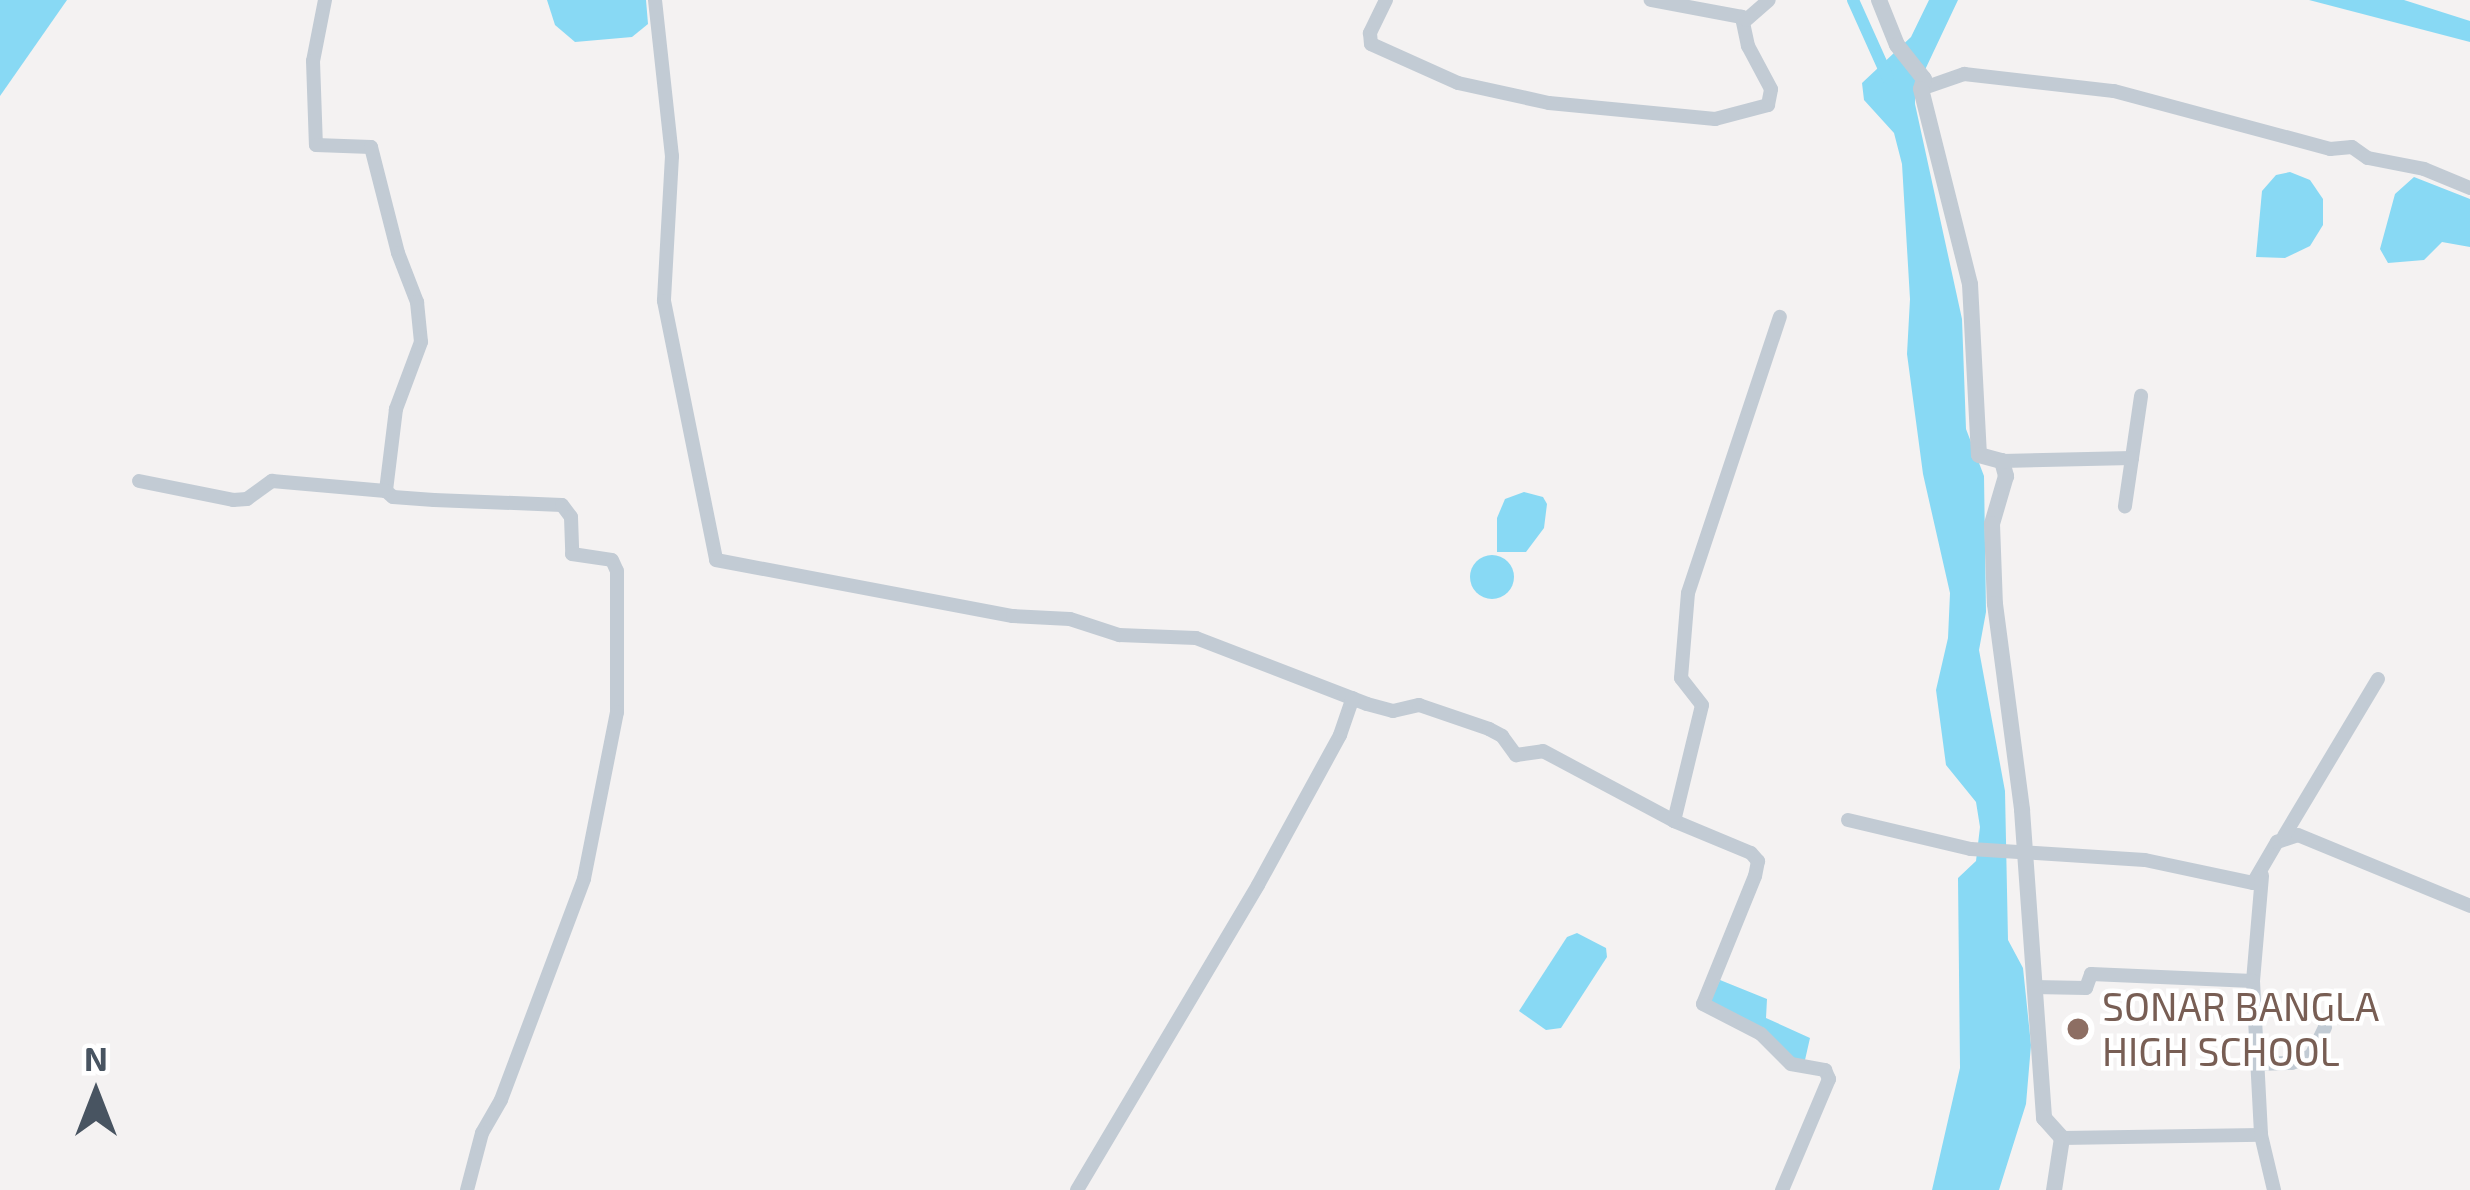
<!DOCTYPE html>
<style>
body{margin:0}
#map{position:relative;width:2470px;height:1190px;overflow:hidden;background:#f4f2f2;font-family:"Exo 2",sans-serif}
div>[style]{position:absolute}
.water>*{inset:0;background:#88d9f4}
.round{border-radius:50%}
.canal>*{height:12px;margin:-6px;padding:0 6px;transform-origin:6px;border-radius:6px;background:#88d9f4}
.minor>*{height:14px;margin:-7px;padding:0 7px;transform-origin:7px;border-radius:7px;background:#c2cbd4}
.tertiary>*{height:16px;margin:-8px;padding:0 8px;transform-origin:8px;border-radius:8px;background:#c2cbd4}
.dots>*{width:33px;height:33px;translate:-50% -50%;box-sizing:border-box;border:6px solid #fff;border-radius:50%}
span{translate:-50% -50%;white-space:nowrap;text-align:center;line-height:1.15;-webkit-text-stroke:9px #fff;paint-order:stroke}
.education-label{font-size:39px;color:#785e54}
.left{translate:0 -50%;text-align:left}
.north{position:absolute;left:36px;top:1034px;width:120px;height:120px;-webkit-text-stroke:9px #fff;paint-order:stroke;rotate:0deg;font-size:33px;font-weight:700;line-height:48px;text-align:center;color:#485461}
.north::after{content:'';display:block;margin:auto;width:42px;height:54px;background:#485461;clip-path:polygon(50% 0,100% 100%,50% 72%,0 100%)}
</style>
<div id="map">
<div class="water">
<i style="clip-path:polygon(0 0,67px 0,0 96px)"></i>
<i style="clip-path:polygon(547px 0,646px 0,648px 24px,632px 37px,575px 42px,555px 25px)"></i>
<i style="clip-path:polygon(1929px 0,1958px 0,1915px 91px,1915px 104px,1962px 319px,1966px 429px,1984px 476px,1986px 612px,1979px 650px,2005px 791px,2008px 940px,2023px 968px,2031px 1045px,2026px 1104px,1999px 1190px,1932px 1190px,1960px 1068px,1958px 878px,1976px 861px,1980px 827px,1976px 802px,1946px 765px,1936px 690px,1948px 638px,1950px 593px,1923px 474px,1907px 354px,1910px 299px,1902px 164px,1894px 133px,1864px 100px,1862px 83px,1911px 37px)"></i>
<i style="clip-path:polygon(2309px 0,2404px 0,2470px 21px,2470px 42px)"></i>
<i style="clip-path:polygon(2290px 172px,2310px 180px,2323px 199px,2323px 225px,2310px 246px,2285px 258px,2256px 257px,2262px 191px,2276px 175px)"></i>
<i style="clip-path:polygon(2414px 177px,2470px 199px,2470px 247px,2442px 242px,2424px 260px,2388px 263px,2380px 249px,2395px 194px)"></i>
<i style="clip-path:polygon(1524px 492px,1543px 497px,1547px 504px,1544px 528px,1526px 552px,1497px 552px,1497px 518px,1505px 499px)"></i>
<i class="round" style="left:1470px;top:555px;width:44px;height:44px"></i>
<i style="clip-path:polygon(1577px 933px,1606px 948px,1607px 957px,1561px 1028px,1546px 1030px,1519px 1011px,1567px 937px)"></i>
<i style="clip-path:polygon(1720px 980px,1767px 999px,1766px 1018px,1810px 1038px,1805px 1060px,1795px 1060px,1709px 1004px)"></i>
</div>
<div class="canal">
<i style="left:1853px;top:0;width:85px;rotate:65.8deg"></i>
</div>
<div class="minor">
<i style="left:325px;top:0;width:62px;rotate:101.1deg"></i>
<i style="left:313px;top:61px;width:84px;rotate:88deg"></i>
<i style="left:316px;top:145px;width:55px;rotate:2.1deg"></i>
<i style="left:371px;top:147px;width:109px;rotate:75.7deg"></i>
<i style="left:398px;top:253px;width:53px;rotate:68.8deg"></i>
<i style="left:417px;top:302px;width:40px;rotate:84.3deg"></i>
<i style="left:421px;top:342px;width:72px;rotate:110.5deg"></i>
<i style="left:396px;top:409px;width:83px;rotate:97deg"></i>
<i style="left:386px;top:491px;width:9px;rotate:41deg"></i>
<i style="left:393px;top:497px;width:41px;rotate:4.2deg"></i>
<i style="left:434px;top:500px;width:128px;rotate:2.2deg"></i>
<i style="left:562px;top:505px;width:15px;rotate:53deg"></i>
<i style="left:571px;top:517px;width:37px;rotate:88deg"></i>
<i style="left:572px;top:554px;width:40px;rotate:8.5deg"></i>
<i style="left:612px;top:560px;width:12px;rotate:66deg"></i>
<i style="left:617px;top:571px;width:141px;rotate:90deg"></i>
<i style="left:617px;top:712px;width:170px;rotate:101.2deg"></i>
<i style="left:584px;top:879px;width:236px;rotate:110.6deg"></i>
<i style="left:501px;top:1100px;width:38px;rotate:120deg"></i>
<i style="left:482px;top:1133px;width:59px;rotate:104.7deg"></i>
<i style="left:655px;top:0;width:157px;rotate:83.8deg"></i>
<i style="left:672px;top:156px;width:145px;rotate:93.2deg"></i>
<i style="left:664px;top:301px;width:264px;rotate:78.6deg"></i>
<i style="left:716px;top:560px;width:302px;rotate:10.7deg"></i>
<i style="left:1013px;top:616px;width:57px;rotate:3deg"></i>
<i style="left:1070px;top:619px;width:52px;rotate:18.1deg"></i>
<i style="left:1119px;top:635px;width:77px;rotate:2.2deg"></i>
<i style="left:1196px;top:638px;width:183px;rotate:21.1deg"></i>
<i style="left:1367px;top:704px;width:27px;rotate:15deg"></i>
<i style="left:1393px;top:711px;width:27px;rotate:-13deg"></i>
<i style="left:1419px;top:705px;width:74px;rotate:18.9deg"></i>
<i style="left:1489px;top:729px;width:15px;rotate:28deg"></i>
<i style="left:1502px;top:736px;width:24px;rotate:54deg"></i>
<i style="left:1516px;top:755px;width:27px;rotate:-8deg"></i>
<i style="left:1543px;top:751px;width:149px;rotate:28.1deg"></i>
<i style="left:1674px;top:821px;width:83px;rotate:22.6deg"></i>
<i style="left:1751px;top:853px;width:11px;rotate:49deg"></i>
<i style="left:1758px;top:861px;width:15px;rotate:101deg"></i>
<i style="left:1755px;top:876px;width:138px;rotate:112.1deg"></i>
<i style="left:1703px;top:1004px;width:65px;rotate:27.3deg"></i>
<i style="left:1761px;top:1034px;width:42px;rotate:45deg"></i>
<i style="left:1791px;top:1064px;width:35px;rotate:10deg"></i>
<i style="left:1825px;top:1070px;width:10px;rotate:66deg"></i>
<i style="left:1829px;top:1079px;width:121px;rotate:112.9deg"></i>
<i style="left:1386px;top:0;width:37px;rotate:116deg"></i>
<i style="left:1370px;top:33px;width:11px;rotate:85deg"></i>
<i style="left:1371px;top:44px;width:95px;rotate:24.1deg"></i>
<i style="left:1458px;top:83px;width:93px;rotate:12.4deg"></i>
<i style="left:1549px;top:103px;width:167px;rotate:5.5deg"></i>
<i style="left:1715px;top:119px;width:55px;rotate:-14.8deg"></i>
<i style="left:1768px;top:105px;width:16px;rotate:-79deg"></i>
<i style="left:1771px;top:89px;width:49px;rotate:-118.1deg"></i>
<i style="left:1748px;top:46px;width:30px;rotate:-102deg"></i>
<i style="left:1742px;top:17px;width:93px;rotate:-169.4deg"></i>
<i style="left:1746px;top:20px;width:30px;rotate:-41deg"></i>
<i style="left:1921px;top:89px;width:46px;rotate:-19.2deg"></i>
<i style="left:1964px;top:74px;width:151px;rotate:6.5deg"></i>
<i style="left:2114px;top:91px;width:224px;rotate:15deg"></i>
<i style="left:2330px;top:149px;width:22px;rotate:-5deg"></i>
<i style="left:2352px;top:147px;width:19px;rotate:35deg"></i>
<i style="left:2368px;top:158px;width:57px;rotate:11.1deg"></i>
<i style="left:2424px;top:169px;width:50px;rotate:22.4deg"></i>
<i style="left:2132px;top:458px;width:63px;rotate:-81.7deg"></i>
<i style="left:2002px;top:461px;width:130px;rotate:-1.3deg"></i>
<i style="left:2132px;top:458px;width:49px;rotate:98.3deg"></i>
<i style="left:139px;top:481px;width:96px;rotate:11.4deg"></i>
<i style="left:233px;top:500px;width:14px;rotate:-4deg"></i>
<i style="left:247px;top:499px;width:31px;rotate:-36deg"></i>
<i style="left:272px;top:481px;width:114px;rotate:5deg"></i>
<i style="left:1848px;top:820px;width:126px;rotate:13.3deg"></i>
<i style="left:1971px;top:849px;width:174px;rotate:3.6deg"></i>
<i style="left:2145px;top:860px;width:110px;rotate:12deg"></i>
<i style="left:2253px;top:883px;width:48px;rotate:-59.7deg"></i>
<i style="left:2277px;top:842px;width:22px;rotate:-18deg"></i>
<i style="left:2298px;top:835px;width:186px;rotate:22.4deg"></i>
<i style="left:1674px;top:821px;width:119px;rotate:-76.4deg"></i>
<i style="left:1702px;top:705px;width:34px;rotate:-128deg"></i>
<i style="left:1681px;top:678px;width:85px;rotate:-85.3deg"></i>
<i style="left:1688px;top:593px;width:291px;rotate:-71.6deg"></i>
<i style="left:2284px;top:836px;width:183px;rotate:-59.1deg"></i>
<i style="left:2253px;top:981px;width:106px;rotate:-85.1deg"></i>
<i style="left:2034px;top:987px;width:52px;rotate:1.1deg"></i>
<i style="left:2086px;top:988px;width:15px;rotate:-70deg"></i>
<i style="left:2091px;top:974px;width:162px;rotate:2.5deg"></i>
<i style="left:2253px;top:981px;width:154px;rotate:87deg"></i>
<i style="left:2257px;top:1064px;width:35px;rotate:-2deg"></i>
<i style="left:2292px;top:1063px;width:20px;rotate:-20deg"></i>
<i style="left:2311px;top:1056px;width:32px;rotate:-64deg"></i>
<i style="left:2062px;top:1138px;width:199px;rotate:-0.9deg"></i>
<i style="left:2261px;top:1135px;width:57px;rotate:76.7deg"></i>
<i style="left:1077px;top:1190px;width:355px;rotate:-59.3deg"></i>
<i style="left:1258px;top:885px;width:171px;rotate:-61.3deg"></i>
<i style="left:1340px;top:735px;width:39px;rotate:-71deg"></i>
</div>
<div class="tertiary">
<i style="left:1879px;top:0;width:48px;rotate:68.2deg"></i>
<i style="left:1897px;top:45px;width:43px;rotate:51.5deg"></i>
<i style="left:1924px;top:79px;width:10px;rotate:107deg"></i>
<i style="left:1921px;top:89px;width:201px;rotate:75.9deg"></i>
<i style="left:1970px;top:284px;width:171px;rotate:87deg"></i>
<i style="left:1979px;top:455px;width:24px;rotate:15deg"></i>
<i style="left:2002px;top:461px;width:16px;rotate:75deg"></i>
<i style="left:2006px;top:476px;width:50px;rotate:106.3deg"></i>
<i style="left:1992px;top:524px;width:80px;rotate:87.9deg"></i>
<i style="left:1995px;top:604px;width:208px;rotate:82.5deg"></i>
<i style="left:2022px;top:810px;width:309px;rotate:85.9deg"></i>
<i style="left:2044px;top:1118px;width:27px;rotate:48deg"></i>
<i style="left:2062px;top:1138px;width:53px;rotate:98.7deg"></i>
</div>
<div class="dots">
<i style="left:2078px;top:1029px;background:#8d6e63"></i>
</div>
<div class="education-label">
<span class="left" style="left:2102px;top:1029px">SONAR BANGLA<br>HIGH SCHOOL</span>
</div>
<div class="north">N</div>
</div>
